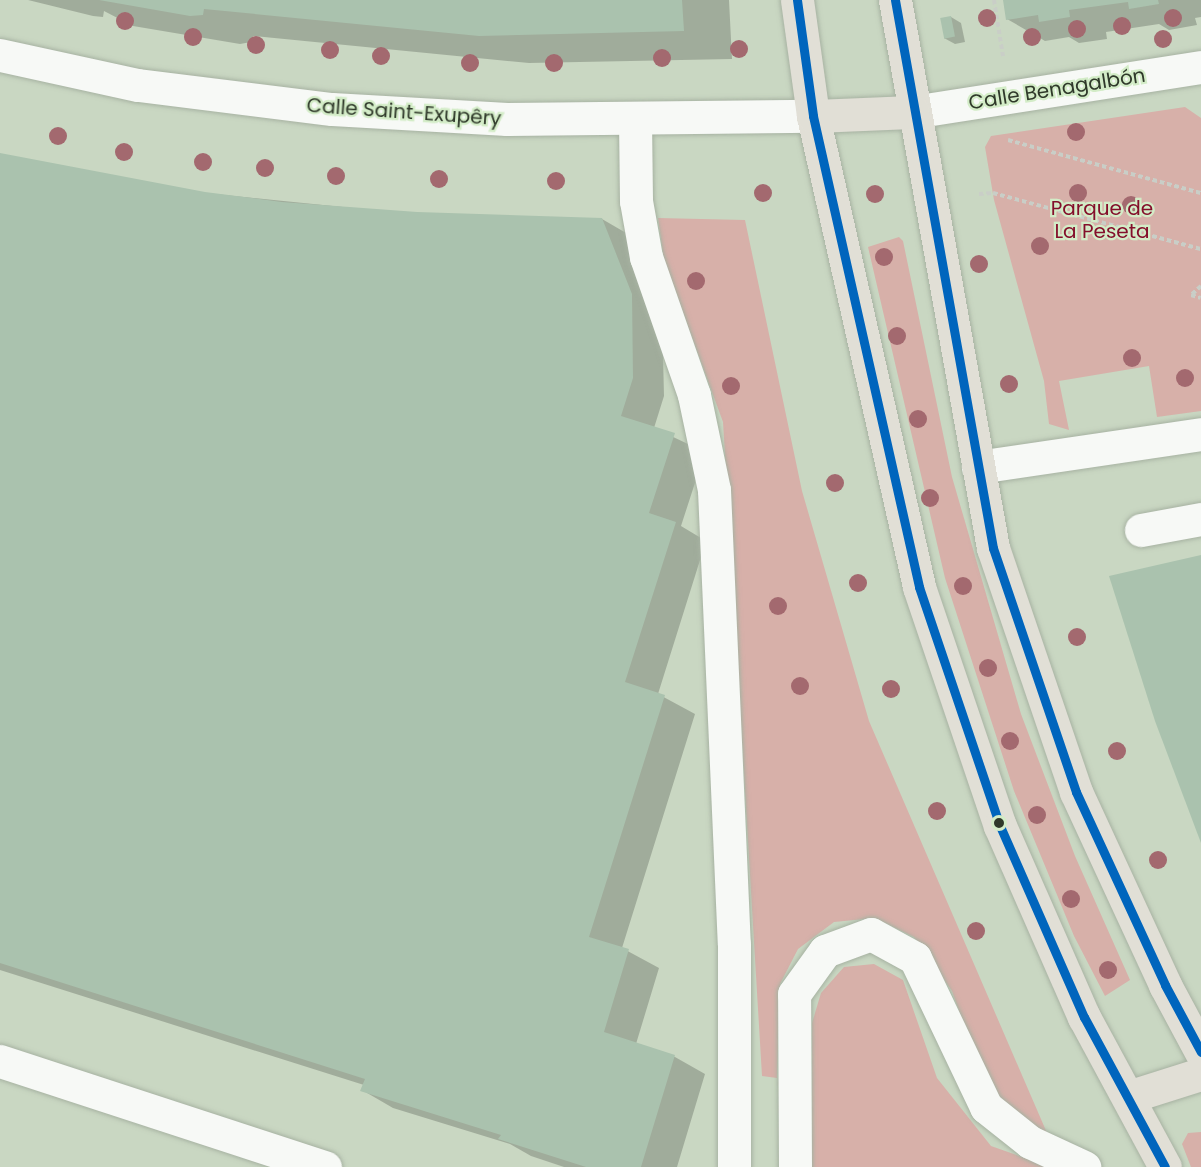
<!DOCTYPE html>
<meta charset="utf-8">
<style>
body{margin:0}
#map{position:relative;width:1201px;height:1167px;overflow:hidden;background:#c9d7c2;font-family:Poppins,sans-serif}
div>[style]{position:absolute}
.green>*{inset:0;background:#d7b0a9}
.shadow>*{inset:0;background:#0003}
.building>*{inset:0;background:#aac2ae;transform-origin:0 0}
.path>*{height:4px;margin-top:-2px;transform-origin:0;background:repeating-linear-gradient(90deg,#c9cec7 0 4.5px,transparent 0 7.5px)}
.roads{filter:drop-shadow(0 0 2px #a7b2a2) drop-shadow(0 0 2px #a7b2a2)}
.minor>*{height:33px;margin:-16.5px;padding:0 16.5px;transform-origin:16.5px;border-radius:16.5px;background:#f7f9f6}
.major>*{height:33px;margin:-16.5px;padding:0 16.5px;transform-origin:16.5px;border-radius:16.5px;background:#e1dfd6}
.bus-1>*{height:9px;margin:-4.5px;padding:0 4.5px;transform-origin:4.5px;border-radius:4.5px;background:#0065bd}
.trees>*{width:18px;height:18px;margin:-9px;border-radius:50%;background:#a3696f}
.dots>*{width:16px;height:16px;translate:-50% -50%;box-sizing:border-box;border:3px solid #d3ecc7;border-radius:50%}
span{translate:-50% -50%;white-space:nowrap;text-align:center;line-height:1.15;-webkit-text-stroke:4.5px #d3ecc7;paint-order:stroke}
.street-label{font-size:20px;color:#2f392a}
.park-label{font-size:20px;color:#840f2b}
</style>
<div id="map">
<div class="green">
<i style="clip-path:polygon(1185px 107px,1201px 118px,1201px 411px,1157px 417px,1149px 366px,1059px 381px,1069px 430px,1049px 424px,1044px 381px,994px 200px,985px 147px,991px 136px)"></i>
<i style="clip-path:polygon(658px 218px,745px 220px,802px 491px,869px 721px,1047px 1133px,1018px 1120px,986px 1087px,952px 991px,914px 937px,875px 918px,834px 922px,798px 949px,780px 984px,777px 1078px,762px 1076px,723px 422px,664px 261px)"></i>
<i style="clip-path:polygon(899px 237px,903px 241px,952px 477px,1021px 714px,1075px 856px,1130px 980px,1105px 996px,1074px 936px,1014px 791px,945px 578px,868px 247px)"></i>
<i style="clip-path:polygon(874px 964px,903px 980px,937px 1078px,991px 1146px,1050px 1167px,812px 1167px,812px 1023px,821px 993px,844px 967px)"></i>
<i style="clip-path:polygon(1201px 1132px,1201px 1167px,1191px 1167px,1182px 1144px,1188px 1133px)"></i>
</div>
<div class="shadow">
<i style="clip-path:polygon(28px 0,729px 0,732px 59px,529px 63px,253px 36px,251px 42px,240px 44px,133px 26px,104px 11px,103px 17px,93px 16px)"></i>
<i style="clip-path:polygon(1004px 0,1201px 0,1201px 17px,1195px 18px,1197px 25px,1169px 30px,1159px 24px,1106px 32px,1107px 39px,1079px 43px,1069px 37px,1045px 41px,1007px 19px)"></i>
<i style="clip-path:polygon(951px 17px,961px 23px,965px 42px,955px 44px,944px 38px)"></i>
<i style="clip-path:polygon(0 154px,205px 193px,392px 212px,602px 219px,633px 237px,662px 313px,664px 396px,654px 428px,705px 452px,681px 526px,706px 541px,658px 694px,695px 714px,622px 948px,659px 968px,636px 1044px,675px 1057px,705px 1074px,677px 1167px,564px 1167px,531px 1156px,510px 1144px,393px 1108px,362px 1090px,364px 1085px,0 970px)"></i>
</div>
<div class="building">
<i style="clip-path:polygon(99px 0,682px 0,684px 31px,479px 36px,204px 9px,203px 15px,190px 16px)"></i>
<i style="clip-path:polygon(1003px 0,1158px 0,1159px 4px,1129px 9px,1128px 2px,1069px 10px,1070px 17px,1039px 22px,1038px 15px,1006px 20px)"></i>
<i style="left:951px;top:16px;width:21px;height:11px;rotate:79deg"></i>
<i style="clip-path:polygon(0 153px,205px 192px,282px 202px,417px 212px,602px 218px,632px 294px,633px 378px,621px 416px,675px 433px,649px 513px,676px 522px,625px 682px,665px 695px,589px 937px,629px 949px,604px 1032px,675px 1055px,641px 1167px,586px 1167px,498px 1139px,501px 1135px,360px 1091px,365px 1079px,0 963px)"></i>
<i style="clip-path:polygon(1201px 555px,1201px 843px,1155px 721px,1109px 576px)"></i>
</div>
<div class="path">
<i style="left:994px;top:0;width:57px;rotate:80.9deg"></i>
<i style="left:1008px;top:140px;width:200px;rotate:15.4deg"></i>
<i style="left:979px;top:194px;width:14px;rotate:-4deg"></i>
<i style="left:993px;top:193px;width:215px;rotate:15.1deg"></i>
<i style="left:1201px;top:286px;width:13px;rotate:138deg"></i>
<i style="left:1191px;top:295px;width:10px;rotate:17deg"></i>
</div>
<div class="roads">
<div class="minor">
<i style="left:0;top:55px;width:141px;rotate:12.3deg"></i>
<i style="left:138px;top:85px;width:195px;rotate:7.1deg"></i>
<i style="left:332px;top:109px;width:175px;rotate:3.3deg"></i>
<i style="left:507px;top:119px;width:306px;rotate:-0.6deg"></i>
<i style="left:913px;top:112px;width:291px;rotate:-8.9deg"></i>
<i style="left:635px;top:119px;width:82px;rotate:89.3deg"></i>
<i style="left:636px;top:201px;width:57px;rotate:79.9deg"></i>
<i style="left:646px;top:257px;width:146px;rotate:70.8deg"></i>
<i style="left:694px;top:395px;width:97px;rotate:78.1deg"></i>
<i style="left:714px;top:490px;width:454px;rotate:87.5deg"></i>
<i style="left:734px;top:944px;width:223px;rotate:90deg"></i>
<i style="left:978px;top:467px;width:225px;rotate:-8.4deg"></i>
<i style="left:1141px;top:530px;width:61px;rotate:-10.4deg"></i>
<i style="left:0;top:1061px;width:342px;rotate:18.1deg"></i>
<i style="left:795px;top:1167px;width:173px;rotate:-90.3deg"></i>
<i style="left:794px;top:994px;width:53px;rotate:-54.2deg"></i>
<i style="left:825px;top:951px;width:49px;rotate:-20.3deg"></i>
<i style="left:871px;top:934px;width:50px;rotate:28.6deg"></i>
<i style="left:915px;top:958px;width:165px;rotate:64.5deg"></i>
<i style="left:986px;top:1107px;width:56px;rotate:38.5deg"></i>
<i style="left:1030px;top:1142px;width:60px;rotate:24.8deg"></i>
</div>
<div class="major">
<i style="left:797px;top:0;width:117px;rotate:82.1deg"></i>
<i style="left:813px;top:116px;width:483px;rotate:77.3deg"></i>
<i style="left:919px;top:587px;width:252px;rotate:71.3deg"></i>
<i style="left:1000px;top:826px;width:209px;rotate:66.3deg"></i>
<i style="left:1084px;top:1017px;width:170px;rotate:61.6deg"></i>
<i style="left:895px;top:0;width:557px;rotate:79.86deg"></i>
<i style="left:993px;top:548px;width:258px;rotate:71.2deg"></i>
<i style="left:1076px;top:792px;width:213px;rotate:65.2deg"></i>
<i style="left:1165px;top:985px;width:76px;rotate:61.8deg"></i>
<i style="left:813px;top:116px;width:100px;rotate:-2.3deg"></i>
<i style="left:1128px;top:1097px;width:77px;rotate:-17.5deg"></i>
</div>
</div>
<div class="bus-1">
<i style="left:797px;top:0;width:117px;rotate:82.1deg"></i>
<i style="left:813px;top:116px;width:483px;rotate:77.3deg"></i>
<i style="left:919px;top:587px;width:252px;rotate:71.3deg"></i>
<i style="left:1000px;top:826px;width:209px;rotate:66.3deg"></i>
<i style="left:1084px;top:1017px;width:170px;rotate:61.6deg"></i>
<i style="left:895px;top:0;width:557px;rotate:79.86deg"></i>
<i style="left:993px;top:548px;width:258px;rotate:71.2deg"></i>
<i style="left:1076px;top:792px;width:213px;rotate:65.2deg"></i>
<i style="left:1165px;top:985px;width:76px;rotate:61.8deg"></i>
</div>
<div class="trees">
<i style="left:987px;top:18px"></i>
<i style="left:1173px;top:18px"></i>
<i style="left:125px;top:21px"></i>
<i style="left:1122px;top:26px"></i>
<i style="left:1077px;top:29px"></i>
<i style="left:193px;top:37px"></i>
<i style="left:1032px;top:37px"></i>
<i style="left:1163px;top:39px"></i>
<i style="left:256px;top:45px"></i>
<i style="left:739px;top:49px"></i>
<i style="left:330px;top:50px"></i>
<i style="left:381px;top:56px"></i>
<i style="left:662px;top:58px"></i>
<i style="left:470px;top:63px"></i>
<i style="left:554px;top:63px"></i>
<i style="left:1076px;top:132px"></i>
<i style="left:58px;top:136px"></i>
<i style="left:124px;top:152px"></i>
<i style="left:203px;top:162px"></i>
<i style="left:265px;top:168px"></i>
<i style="left:336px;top:176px"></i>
<i style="left:439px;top:179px"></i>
<i style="left:556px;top:181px"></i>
<i style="left:763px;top:193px"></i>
<i style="left:1078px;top:193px"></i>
<i style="left:875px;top:194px"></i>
<i style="left:1131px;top:205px"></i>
<i style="left:1040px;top:246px"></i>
<i style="left:884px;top:257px"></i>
<i style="left:979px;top:264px"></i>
<i style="left:696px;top:281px"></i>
<i style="left:897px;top:336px"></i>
<i style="left:1132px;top:358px"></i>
<i style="left:1185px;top:378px"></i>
<i style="left:1009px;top:384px"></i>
<i style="left:731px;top:386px"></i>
<i style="left:918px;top:419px"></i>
<i style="left:835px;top:483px"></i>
<i style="left:930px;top:498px"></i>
<i style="left:858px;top:583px"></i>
<i style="left:963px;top:586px"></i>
<i style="left:778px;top:606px"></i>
<i style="left:1077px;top:637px"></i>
<i style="left:988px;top:668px"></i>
<i style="left:800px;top:686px"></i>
<i style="left:891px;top:689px"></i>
<i style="left:1010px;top:741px"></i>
<i style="left:1117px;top:751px"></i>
<i style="left:937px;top:811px"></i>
<i style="left:1037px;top:815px"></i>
<i style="left:1158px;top:860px"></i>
<i style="left:1071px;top:899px"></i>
<i style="left:976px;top:931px"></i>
<i style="left:1108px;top:970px"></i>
</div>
<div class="dots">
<i style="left:999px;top:823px;background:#2f392a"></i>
</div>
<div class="street-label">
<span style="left:1057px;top:89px;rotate:-9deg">Calle Benagalbón</span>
<span style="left:404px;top:112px;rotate:4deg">Calle Saint-Exupêry</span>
</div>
<div class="park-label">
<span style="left:1102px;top:220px">Parque de<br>La Peseta</span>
</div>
</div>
